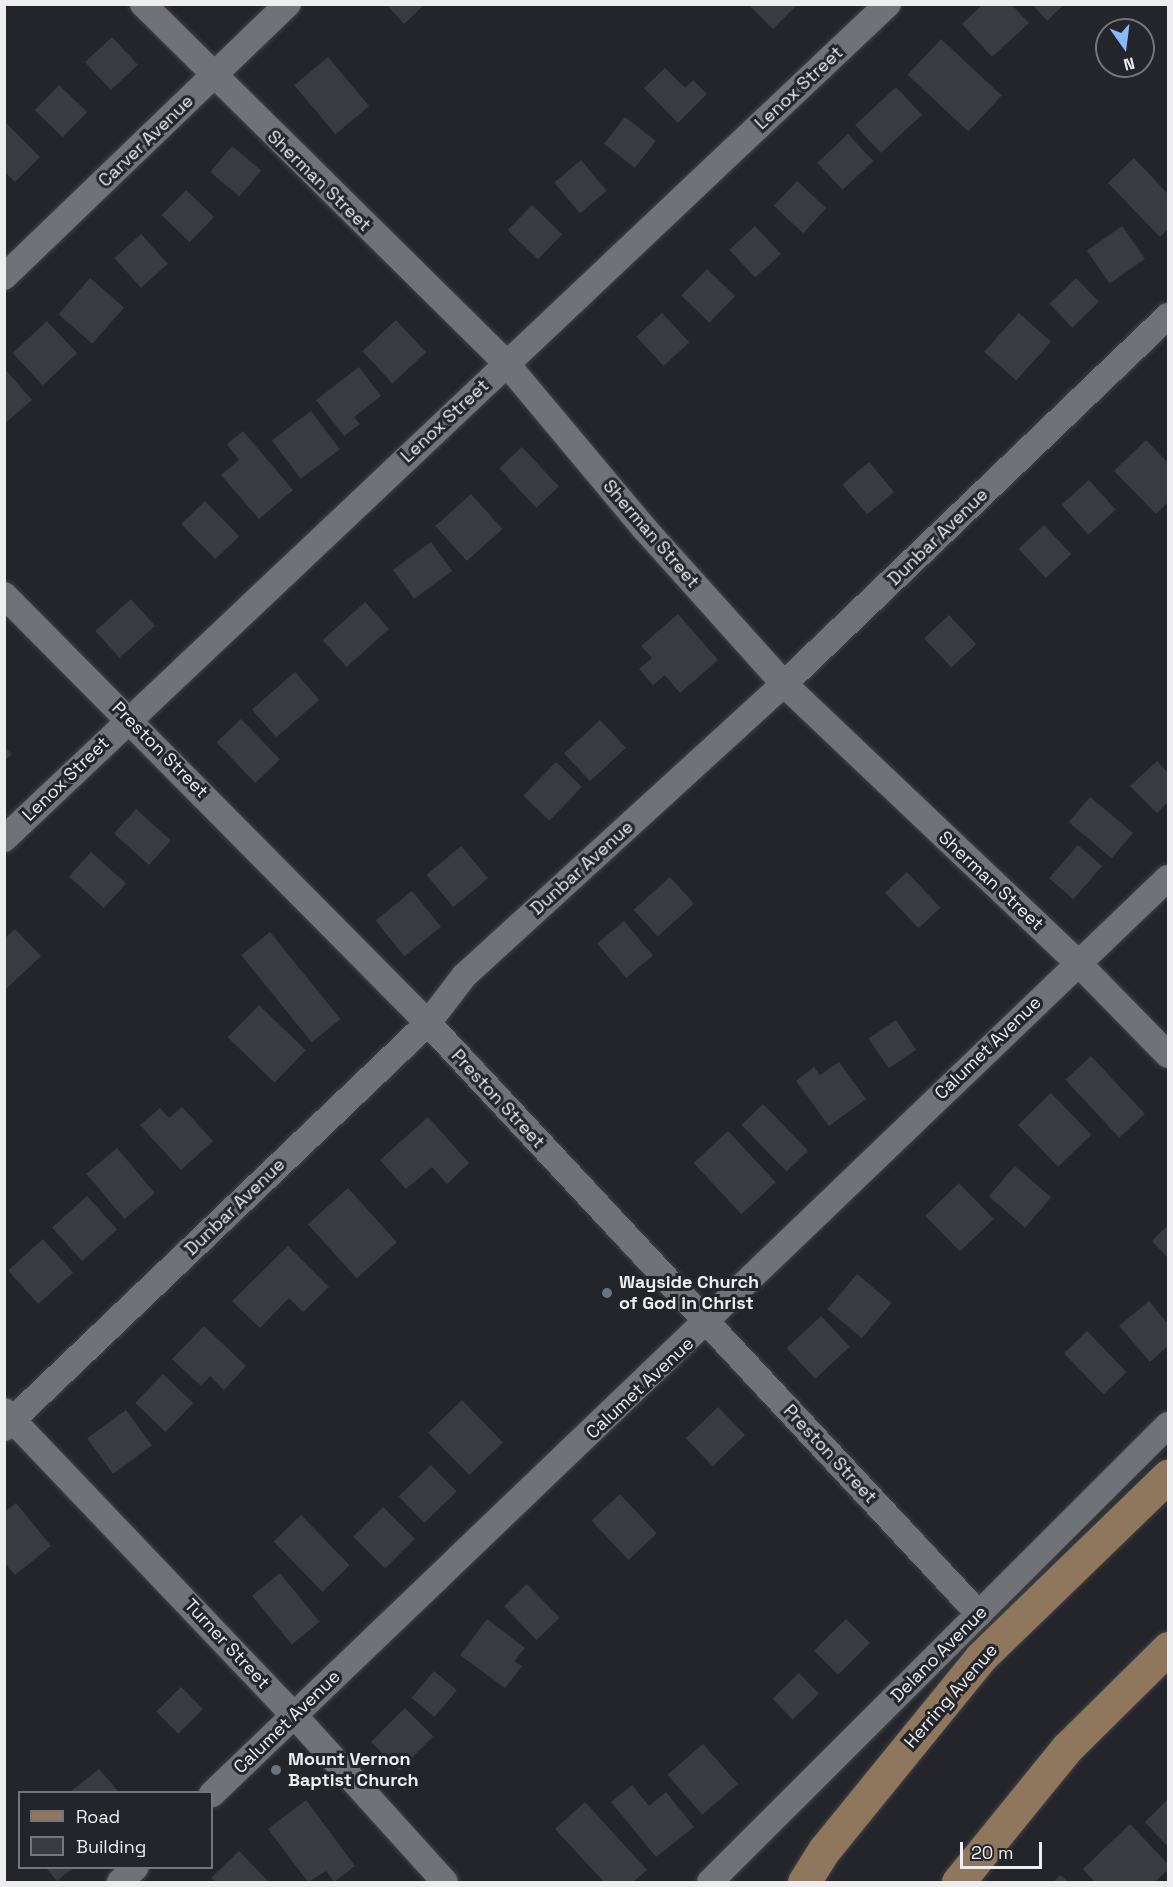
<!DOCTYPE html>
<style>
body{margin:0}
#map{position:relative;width:1173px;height:1887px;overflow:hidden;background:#24252a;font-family:"Space Grotesk",sans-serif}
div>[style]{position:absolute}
.building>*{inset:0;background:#3a3b41;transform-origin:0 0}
.roads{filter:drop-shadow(0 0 2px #3f3f44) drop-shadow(0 0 2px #3f3f44)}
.street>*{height:26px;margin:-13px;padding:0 13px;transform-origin:13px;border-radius:13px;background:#717278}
.secondary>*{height:33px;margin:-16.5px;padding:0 16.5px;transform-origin:16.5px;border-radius:16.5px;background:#8f775d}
.dots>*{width:16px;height:16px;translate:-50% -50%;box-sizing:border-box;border:3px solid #24252a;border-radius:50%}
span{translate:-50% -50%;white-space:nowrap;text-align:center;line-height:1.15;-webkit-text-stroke:6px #24252a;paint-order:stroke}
.street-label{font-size:18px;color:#eeeef1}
.poi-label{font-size:18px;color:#eeeef1;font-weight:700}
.left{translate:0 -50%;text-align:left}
.frame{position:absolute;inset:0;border:6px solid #eeeef1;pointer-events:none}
.legend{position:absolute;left:18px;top:1791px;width:195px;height:78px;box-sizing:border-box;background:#24252a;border:2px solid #75757a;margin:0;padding:8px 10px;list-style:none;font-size:18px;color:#eeeef1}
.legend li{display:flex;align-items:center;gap:12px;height:30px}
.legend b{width:30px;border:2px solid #75757a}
.north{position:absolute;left:1095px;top:18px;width:60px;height:60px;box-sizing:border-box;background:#24252a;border:2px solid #75757a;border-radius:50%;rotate:166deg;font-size:16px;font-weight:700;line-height:24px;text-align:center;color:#eeeef1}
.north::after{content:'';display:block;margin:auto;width:21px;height:27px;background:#8bbafc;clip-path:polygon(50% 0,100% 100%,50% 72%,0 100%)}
.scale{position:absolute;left:960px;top:1842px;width:82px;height:27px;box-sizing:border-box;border:3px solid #eeeef1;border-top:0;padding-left:8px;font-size:18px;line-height:21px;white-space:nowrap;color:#eeeef1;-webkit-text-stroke:4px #24252a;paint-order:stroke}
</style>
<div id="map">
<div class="building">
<i style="clip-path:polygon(386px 4px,425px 4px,404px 24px)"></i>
<i style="clip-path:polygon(748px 4px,798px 4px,773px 29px)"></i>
<i style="clip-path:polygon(983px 4px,1011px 4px,1029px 23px,992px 57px,962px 24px)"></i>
<i style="clip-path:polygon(1032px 4px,1064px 4px,1047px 21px)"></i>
<i style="left:112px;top:37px;width:38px;height:37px;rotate:47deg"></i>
<i style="left:941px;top:39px;width:83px;height:49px;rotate:43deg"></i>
<i style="left:328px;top:57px;width:64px;height:44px;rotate:50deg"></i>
<i style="clip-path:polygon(665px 68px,685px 88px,693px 80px,707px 94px,678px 123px,644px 88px)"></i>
<i style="left:59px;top:85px;width:39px;height:35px;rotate:44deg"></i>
<i style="left:896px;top:87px;width:38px;height:56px;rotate:47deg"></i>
<i style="left:625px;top:117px;width:39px;height:34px;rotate:38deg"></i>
<i style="clip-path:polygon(4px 121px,40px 157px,15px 182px,4px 171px)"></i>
<i style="left:848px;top:134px;width:37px;height:42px;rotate:47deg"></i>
<i style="left:232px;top:146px;width:38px;height:34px;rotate:40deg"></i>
<i style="clip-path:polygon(1134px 158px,1168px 194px,1168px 229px,1160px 237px,1108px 183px)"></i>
<i style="left:581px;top:160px;width:40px;height:35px;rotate:50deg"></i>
<i style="left:797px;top:181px;width:40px;height:34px;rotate:43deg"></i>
<i style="left:186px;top:190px;width:39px;height:35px;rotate:44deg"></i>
<i style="left:532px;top:205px;width:42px;height:35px;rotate:44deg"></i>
<i style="left:755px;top:226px;width:38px;height:35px;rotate:47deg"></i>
<i style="left:1122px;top:226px;width:40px;height:43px;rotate:55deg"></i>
<i style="left:141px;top:234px;width:40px;height:36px;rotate:48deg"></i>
<i style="left:707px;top:269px;width:39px;height:37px;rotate:44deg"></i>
<i style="left:90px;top:278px;width:45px;height:48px;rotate:41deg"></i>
<i style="left:1076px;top:278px;width:33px;height:37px;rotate:46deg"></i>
<i style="left:662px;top:313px;width:40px;height:35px;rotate:47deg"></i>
<i style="left:1019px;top:313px;width:43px;height:52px;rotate:42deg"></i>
<i style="left:396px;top:320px;width:44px;height:46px;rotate:47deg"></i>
<i style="left:47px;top:321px;width:44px;height:47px;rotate:47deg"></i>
<i style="clip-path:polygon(359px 367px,381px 396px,354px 417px,360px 424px,344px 436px,316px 400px)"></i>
<i style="clip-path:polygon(4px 368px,32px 400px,4px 424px)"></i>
<i style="left:311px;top:411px;width:48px;height:49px;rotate:53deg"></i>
<i style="clip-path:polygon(243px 431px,293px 490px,259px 519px,221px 475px,239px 460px,227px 444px)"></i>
<i style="clip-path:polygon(1146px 440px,1168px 463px,1168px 502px,1156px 514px,1114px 471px)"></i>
<i style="left:522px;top:447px;width:54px;height:31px;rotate:47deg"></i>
<i style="left:869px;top:462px;width:39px;height:35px;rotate:50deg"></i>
<i style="left:1089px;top:480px;width:40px;height:37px;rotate:48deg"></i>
<i style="left:471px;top:494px;width:47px;height:48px;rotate:48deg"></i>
<i style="left:205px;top:501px;width:49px;height:33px;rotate:46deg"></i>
<i style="left:1044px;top:525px;width:40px;height:35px;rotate:47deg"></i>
<i style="left:431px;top:542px;width:36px;height:47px;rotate:54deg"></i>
<i style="left:131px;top:599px;width:36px;height:48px;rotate:48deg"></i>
<i style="left:365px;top:602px;width:36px;height:57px;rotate:48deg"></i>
<i style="clip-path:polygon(678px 614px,718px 660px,680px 693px,665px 675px,653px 685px,639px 669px,652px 658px,641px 646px)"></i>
<i style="left:949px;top:615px;width:40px;height:34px;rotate:47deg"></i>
<i style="left:295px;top:672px;width:37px;height:57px;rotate:49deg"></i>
<i style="left:241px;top:719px;width:56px;height:34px;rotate:46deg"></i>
<i style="left:600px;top:720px;width:38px;height:49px;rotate:47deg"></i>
<i style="clip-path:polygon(4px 747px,12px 754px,4px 761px)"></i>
<i style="clip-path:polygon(1157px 761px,1168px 773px,1168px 802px,1157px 813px,1130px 786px)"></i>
<i style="left:556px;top:762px;width:36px;height:47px;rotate:44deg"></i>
<i style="left:1090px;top:797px;width:56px;height:33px;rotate:40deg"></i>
<i style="left:136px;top:809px;width:47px;height:33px;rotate:42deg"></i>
<i style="left:1078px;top:845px;width:32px;height:44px;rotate:41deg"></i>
<i style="left:461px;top:846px;width:42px;height:45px;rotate:50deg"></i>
<i style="left:91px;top:852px;width:47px;height:33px;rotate:42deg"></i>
<i style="left:907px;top:872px;width:49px;height:30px;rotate:47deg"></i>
<i style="left:670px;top:877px;width:36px;height:49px;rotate:48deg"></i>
<i style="left:412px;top:891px;width:46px;height:47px;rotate:51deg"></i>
<i style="left:624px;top:921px;width:45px;height:35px;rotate:50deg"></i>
<i style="clip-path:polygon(15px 929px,41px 956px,4px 991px,4px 939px)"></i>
<i style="left:270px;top:932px;width:112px;height:37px;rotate:51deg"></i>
<i style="left:259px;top:1005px;width:65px;height:45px;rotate:44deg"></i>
<i style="left:896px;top:1020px;width:36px;height:33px;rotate:56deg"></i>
<i style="left:1091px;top:1056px;width:79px;height:35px;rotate:47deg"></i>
<i style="clip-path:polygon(839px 1062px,866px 1099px,829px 1126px,796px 1081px,814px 1067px,820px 1075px)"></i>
<i style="left:1051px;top:1093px;width:58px;height:46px;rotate:46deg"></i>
<i style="left:763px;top:1104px;width:65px;height:30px;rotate:46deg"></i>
<i style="clip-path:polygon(182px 1107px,213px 1141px,181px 1170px,140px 1125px,160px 1108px,169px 1118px)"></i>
<i style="clip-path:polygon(428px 1117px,469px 1163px,447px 1184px,432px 1167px,406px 1189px,380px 1160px)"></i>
<i style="left:728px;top:1131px;width:70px;height:47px;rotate:47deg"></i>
<i style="left:117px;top:1148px;width:59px;height:40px;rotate:50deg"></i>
<i style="left:1015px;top:1166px;width:48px;height:40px;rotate:41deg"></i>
<i style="left:959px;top:1183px;width:50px;height:47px;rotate:46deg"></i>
<i style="left:348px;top:1188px;width:73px;height:54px;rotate:48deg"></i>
<i style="left:87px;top:1196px;width:45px;height:47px;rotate:48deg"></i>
<i style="clip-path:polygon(1168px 1225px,1168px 1258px,1152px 1241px)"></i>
<i style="left:43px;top:1239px;width:45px;height:47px;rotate:48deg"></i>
<i style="clip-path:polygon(288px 1246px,329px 1287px,303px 1312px,289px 1298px,260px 1328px,232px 1301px)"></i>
<i style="left:857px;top:1274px;width:45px;height:46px;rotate:40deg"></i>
<i style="clip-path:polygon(1149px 1301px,1168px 1324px,1168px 1346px,1150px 1362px,1119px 1326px)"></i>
<i style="left:821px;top:1316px;width:42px;height:47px;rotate:47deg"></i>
<i style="clip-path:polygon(204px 1326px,246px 1366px,224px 1390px,210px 1376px,201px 1386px,172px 1359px)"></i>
<i style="left:1087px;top:1331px;width:57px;height:32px;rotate:46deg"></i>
<i style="left:163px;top:1374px;width:42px;height:40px;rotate:44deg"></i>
<i style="left:462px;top:1400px;width:59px;height:47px;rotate:46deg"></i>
<i style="left:718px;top:1407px;width:39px;height:45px;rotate:46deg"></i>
<i style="left:126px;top:1410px;width:44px;height:48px;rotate:54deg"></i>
<i style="left:431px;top:1465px;width:37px;height:45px;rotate:46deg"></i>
<i style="left:620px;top:1494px;width:54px;height:39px;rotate:47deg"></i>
<i style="clip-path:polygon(16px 1503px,51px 1546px,15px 1575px,4px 1562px,4px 1512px)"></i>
<i style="left:383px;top:1507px;width:45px;height:42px;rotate:45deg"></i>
<i style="left:301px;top:1515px;width:70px;height:38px;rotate:46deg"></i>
<i style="left:280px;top:1573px;width:63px;height:36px;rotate:51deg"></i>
<i style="left:527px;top:1584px;width:47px;height:32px;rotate:46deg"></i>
<i style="clip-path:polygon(487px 1619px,525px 1648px,514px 1661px,522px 1666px,505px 1688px,460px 1655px)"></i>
<i style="left:846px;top:1619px;width:34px;height:45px;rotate:45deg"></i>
<i style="left:434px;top:1671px;width:30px;height:35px;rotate:40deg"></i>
<i style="left:799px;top:1673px;width:29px;height:37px;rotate:46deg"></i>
<i style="left:181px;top:1687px;width:31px;height:35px;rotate:45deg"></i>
<i style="left:405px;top:1708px;width:40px;height:48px;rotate:45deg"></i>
<i style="left:703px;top:1744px;width:53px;height:47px;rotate:49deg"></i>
<i style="clip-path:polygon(99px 1769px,119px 1792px,70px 1792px)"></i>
<i style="clip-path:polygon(632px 1785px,649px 1806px,666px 1792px,694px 1827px,656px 1857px,611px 1802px)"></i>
<i style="clip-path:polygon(1168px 1799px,1168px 1847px,1145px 1822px)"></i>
<i style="clip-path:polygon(306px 1800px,355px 1866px,334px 1882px,326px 1871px,308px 1882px,268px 1829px)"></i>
<i style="clip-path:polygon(585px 1802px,647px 1870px,633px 1882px,604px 1882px,555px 1829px)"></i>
<i style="clip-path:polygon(1130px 1824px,1168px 1864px,1168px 1870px,1155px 1882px,1095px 1882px,1083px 1869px)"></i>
<i style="clip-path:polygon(239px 1851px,269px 1882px,216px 1882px,211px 1878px)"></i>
<i style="clip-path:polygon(46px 1868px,73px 1868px,57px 1881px)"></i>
<i style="clip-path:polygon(1060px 1875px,1069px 1882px,1054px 1882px)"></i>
</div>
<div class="roads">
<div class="street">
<i style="left:143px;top:4px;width:511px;rotate:44.68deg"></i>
<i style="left:506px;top:363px;width:215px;rotate:50.1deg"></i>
<i style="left:644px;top:528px;width:210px;rotate:48.1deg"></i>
<i style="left:784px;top:684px;width:404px;rotate:43.5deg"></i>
<i style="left:1077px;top:962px;width:130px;rotate:45.6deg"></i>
<i style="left:4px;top:277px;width:394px;rotate:-43.9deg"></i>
<i style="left:4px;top:595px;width:602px;rotate:45.27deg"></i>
<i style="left:428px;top:1023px;width:808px;rotate:47.01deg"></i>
<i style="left:4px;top:839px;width:1216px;rotate:-43.37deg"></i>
<i style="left:4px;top:1411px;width:420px;rotate:46.4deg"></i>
<i style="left:294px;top:1715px;width:225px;rotate:47.9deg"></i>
<i style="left:4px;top:1428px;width:586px;rotate:-43.69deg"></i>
<i style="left:428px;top:1023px;width:59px;rotate:-52.5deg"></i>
<i style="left:464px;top:976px;width:433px;rotate:-42.4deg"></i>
<i style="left:784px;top:684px;width:532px;rotate:-43.78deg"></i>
<i style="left:212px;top:1794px;width:1324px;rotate:-43.78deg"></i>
<i style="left:120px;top:1882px;width:21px;rotate:-43deg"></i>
<i style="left:710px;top:1882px;width:647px;rotate:-44.94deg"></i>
</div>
<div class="secondary">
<i style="left:804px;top:1882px;width:39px;rotate:-58deg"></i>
<i style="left:825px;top:1849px;width:246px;rotate:-50.9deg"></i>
<i style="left:980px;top:1658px;width:262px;rotate:-44.1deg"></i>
<i style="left:958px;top:1882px;width:173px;rotate:-50.9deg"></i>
<i style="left:1067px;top:1748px;width:142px;rotate:-44.7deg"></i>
</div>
</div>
<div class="dots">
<i style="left:607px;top:1293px;background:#6b7280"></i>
<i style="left:276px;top:1770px;background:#6b7280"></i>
</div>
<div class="street-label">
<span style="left:799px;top:88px;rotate:-43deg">Lenox Street</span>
<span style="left:146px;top:141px;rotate:-44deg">Carver Avenue</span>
<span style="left:319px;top:181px;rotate:44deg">Sherman Street</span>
<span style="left:445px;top:421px;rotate:-43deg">Lenox Street</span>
<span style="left:651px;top:534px;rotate:49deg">Sherman Street</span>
<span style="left:938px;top:537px;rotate:-44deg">Dunbar Avenue</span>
<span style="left:160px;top:750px;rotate:45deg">Preston Street</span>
<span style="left:66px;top:779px;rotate:-44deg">Lenox Street</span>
<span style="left:582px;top:868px;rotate:-42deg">Dunbar Avenue</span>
<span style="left:991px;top:881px;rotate:43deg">Sherman Street</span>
<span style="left:988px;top:1048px;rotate:-44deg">Calumet Avenue</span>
<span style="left:498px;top:1099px;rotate:47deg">Preston Street</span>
<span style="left:235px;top:1207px;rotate:-44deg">Dunbar Avenue</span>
<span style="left:640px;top:1388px;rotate:-43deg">Calumet Avenue</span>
<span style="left:830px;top:1454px;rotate:47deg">Preston Street</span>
<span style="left:227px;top:1644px;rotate:47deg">Turner Street</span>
<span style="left:939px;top:1654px;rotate:-45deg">Delano Avenue</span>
<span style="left:951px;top:1696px;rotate:-49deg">Herring Avenue</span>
<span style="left:287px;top:1722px;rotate:-44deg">Calumet Avenue</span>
</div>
<div class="poi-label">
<span class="left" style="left:619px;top:1293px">Wayside Church<br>of God in Christ</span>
<span class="left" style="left:288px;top:1770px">Mount Vernon<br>Baptist Church</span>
</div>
<div class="frame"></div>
<ul class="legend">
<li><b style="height:8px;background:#8f775d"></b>Road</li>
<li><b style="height:16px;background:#3a3b41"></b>Building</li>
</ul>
<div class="north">N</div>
<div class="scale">20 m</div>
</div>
